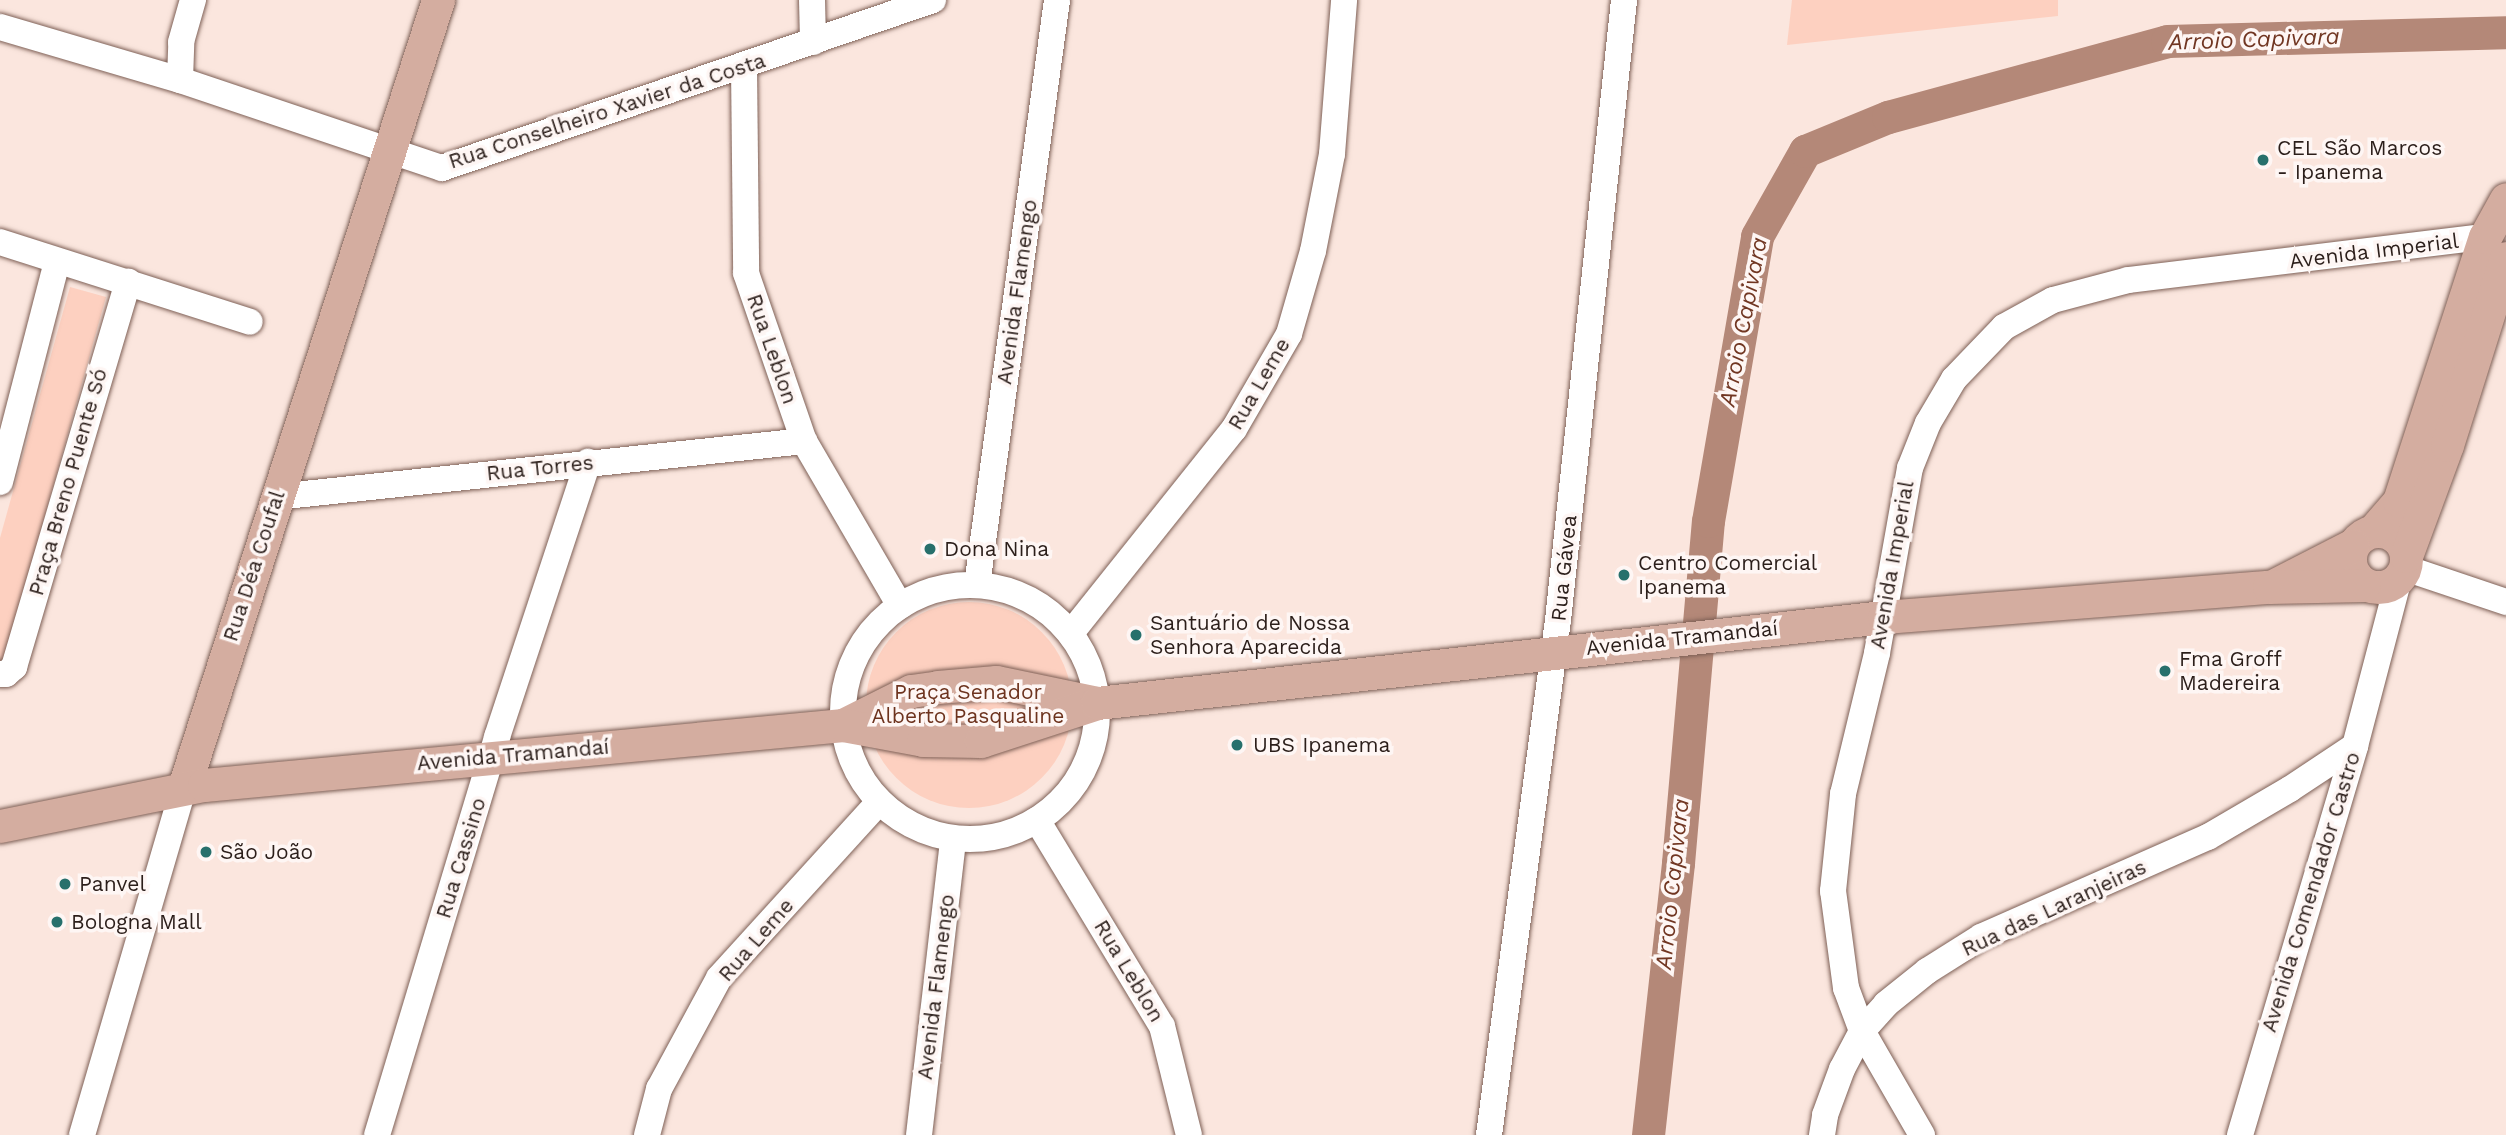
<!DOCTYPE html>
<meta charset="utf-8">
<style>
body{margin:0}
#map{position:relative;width:2506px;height:1135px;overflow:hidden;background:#fbe6de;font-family:"Work Sans",sans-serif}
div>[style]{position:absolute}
.green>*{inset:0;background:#fdd0c0}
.round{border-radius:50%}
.river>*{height:33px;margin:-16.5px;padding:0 16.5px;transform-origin:16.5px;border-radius:16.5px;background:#b48878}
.roads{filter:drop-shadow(0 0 2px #7e6056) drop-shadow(0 0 2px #7e6056)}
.minor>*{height:26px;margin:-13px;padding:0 13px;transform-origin:13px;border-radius:13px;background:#fff}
.minor>.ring{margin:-13px;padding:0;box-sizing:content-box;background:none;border:26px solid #fff;border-radius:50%}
.major>*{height:33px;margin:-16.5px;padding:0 16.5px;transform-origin:16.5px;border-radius:16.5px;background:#d4ada0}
.major>.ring{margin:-16.5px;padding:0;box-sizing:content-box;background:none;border:33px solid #d4ada0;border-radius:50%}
.dots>*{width:19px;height:19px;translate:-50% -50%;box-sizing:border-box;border:4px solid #fef6f4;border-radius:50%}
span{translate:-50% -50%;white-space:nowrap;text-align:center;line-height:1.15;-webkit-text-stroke:7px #fef6f4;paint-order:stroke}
.street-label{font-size:21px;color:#2b1e1a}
.poi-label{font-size:21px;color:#2b1e1a}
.left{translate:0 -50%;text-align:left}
.park-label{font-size:21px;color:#6d331e}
.water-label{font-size:23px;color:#713622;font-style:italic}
</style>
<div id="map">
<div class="green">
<i style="clip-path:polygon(1792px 0,2058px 0,2058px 16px,1787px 45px)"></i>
<i style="clip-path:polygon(70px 287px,106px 297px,4px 662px,0 661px,0 538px)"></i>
<i class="round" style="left:866px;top:602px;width:206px;height:206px"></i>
</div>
<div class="river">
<i style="left:1648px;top:1135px;width:274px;rotate:-83.7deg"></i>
<i style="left:1678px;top:863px;width:343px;rotate:-85deg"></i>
<i style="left:1708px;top:521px;width:289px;rotate:-80.2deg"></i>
<i style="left:1757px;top:236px;width:98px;rotate:-60.5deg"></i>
<i style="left:1805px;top:151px;width:90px;rotate:-22.3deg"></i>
<i style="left:1888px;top:117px;width:289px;rotate:-15.2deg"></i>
<i style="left:2167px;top:41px;width:339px;rotate:-1.5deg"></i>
</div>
<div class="roads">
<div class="minor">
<i style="left:812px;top:0;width:42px;rotate:88.6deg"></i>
<i style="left:0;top:27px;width:188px;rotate:16.4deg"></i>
<i style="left:180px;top:80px;width:276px;rotate:18.6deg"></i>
<i style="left:442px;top:168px;width:519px;rotate:-18.89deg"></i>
<i style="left:744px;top:66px;width:207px;rotate:89.4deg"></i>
<i style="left:746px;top:273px;width:178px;rotate:71deg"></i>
<i style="left:804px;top:441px;width:191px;rotate:59.8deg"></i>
<i style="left:180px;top:80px;width:38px;rotate:-88deg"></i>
<i style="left:181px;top:42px;width:44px;rotate:-74.1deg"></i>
<i style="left:0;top:242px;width:262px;rotate:17.7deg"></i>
<i style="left:0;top:482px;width:228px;rotate:-75.5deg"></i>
<i style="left:276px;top:497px;width:531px;rotate:-6.05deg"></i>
<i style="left:2405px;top:568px;width:107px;rotate:18.6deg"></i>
<i style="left:977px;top:585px;width:590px;rotate:-82.21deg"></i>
<i class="ring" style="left:843px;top:585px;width:228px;height:228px"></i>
<i style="left:1071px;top:633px;width:261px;rotate:-51.4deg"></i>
<i style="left:1234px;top:429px;width:110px;rotate:-59.9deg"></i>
<i style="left:1289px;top:334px;width:86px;rotate:-73.9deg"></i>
<i style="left:1313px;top:251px;width:99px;rotate:-78.9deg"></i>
<i style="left:1332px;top:154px;width:154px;rotate:-85.5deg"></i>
<i style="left:0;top:674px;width:6px"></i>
<i style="left:6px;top:674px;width:11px;rotate:-41deg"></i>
<i style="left:14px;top:667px;width:402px;rotate:-73.5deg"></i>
<i style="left:1037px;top:820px;width:241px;rotate:58.8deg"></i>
<i style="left:1162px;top:1026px;width:112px;rotate:76.1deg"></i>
<i style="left:82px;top:1135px;width:363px;rotate:-73.7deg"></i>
<i style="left:377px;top:1135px;width:416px;rotate:-73.2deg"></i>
<i style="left:497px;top:737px;width:290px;rotate:-71.7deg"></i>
<i style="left:647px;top:1135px;width:48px;rotate:-75.4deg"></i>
<i style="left:659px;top:1089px;width:126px;rotate:-61.6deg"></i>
<i style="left:719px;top:978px;width:238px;rotate:-47.7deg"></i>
<i style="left:919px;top:1135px;width:298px;rotate:-83.4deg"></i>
<i style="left:1489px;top:1135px;width:520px;rotate:-82.37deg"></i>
<i style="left:1558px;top:620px;width:624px;rotate:-83.92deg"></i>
<i style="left:1822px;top:1135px;width:20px;rotate:-81deg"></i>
<i style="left:1825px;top:1115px;width:49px;rotate:-69.7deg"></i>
<i style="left:1842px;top:1069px;width:43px;rotate:-62.2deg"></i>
<i style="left:1862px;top:1031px;width:36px;rotate:-48deg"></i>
<i style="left:1886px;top:1004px;width:53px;rotate:-38.8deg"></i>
<i style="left:1927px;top:971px;width:64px;rotate:-32.2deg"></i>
<i style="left:1981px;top:937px;width:248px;rotate:-23.8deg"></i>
<i style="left:2208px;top:837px;width:95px;rotate:-30.3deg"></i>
<i style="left:2290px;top:789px;width:78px;rotate:-33.5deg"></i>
<i style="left:1922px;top:1135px;width:120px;rotate:-120deg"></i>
<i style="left:1862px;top:1031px;width:46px;rotate:-110.4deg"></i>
<i style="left:1846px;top:988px;width:98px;rotate:-97.6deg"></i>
<i style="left:1833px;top:891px;width:98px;rotate:-84.1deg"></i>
<i style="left:1843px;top:794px;width:145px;rotate:-76.4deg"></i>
<i style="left:1877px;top:653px;width:188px;rotate:-79.9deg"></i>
<i style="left:1910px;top:468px;width:48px;rotate:-68.2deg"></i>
<i style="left:1928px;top:423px;width:51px;rotate:-59.4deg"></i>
<i style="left:1954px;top:379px;width:72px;rotate:-46.1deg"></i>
<i style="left:2004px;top:327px;width:56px;rotate:-28.9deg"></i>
<i style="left:2053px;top:300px;width:78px;rotate:-14.9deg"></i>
<i style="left:2128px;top:280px;width:360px;rotate:-6.9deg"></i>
<i style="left:2240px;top:1135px;width:406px;rotate:-73.5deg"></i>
<i style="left:2355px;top:746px;width:174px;rotate:-75.3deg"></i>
</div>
<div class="major">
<i class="ring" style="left:2350px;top:531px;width:23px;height:23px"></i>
<i style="left:2373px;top:531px;width:40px;rotate:-49deg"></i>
<i style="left:2399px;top:501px;width:278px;rotate:-72deg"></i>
<i style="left:2485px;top:237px;width:43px;rotate:-61.1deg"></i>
<i style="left:2406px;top:556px;width:118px;rotate:-69.7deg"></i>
<i style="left:2447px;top:445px;width:196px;rotate:-72.5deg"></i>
<i style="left:2277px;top:584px;width:85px;rotate:-27.2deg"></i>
<i style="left:843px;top:725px;width:76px;rotate:-26.6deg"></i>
<i style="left:911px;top:691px;width:27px;rotate:-8deg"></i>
<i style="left:938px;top:687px;width:58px;rotate:-4.9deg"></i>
<i style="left:996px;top:682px;width:103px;rotate:11.7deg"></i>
<i style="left:184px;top:787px;width:827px;rotate:-72.11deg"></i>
<i style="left:0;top:826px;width:208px;rotate:-11.4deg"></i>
<i style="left:204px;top:785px;width:642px;rotate:-5.36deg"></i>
<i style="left:843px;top:725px;width:81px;rotate:10.6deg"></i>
<i style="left:923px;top:740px;width:58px;rotate:1deg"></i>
<i style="left:981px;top:741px;width:122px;rotate:-18.1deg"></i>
<i style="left:1097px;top:703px;width:792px;rotate:-6.24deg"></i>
<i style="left:1884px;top:617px;width:386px;rotate:-4.5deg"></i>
<i style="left:2269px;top:587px;width:95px;rotate:-1.2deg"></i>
</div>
</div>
<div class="dots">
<i style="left:2263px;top:160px;background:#27706c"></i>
<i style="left:930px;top:549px;background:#27706c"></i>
<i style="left:1624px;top:575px;background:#27706c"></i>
<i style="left:1136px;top:635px;background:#27706c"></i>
<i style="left:2165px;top:671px;background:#27706c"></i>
<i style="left:1237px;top:745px;background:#27706c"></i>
<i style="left:206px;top:852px;background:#27706c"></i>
<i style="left:65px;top:884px;background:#27706c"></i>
<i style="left:57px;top:922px;background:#27706c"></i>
</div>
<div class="street-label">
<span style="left:607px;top:111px;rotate:-18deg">Rua Conselheiro Xavier da Costa</span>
<span style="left:2374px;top:251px;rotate:-7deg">Avenida Imperial</span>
<span style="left:1017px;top:292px;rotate:-82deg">Avenida Flamengo</span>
<span style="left:772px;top:349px;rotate:71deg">Rua Leblon</span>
<span style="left:1259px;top:384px;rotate:-60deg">Rua Leme</span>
<span style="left:540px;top:468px;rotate:-6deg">Rua Torres</span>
<span style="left:68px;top:482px;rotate:-74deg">Praça Breno Puente Só</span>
<span style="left:1892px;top:565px;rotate:-80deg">Avenida Imperial</span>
<span style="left:254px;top:566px;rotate:-72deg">Rua Déa Coufal</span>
<span style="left:1564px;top:568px;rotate:-84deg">Rua Gávea</span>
<span style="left:1682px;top:638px;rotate:-6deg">Avenida Tramandaí</span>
<span style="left:513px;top:755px;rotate:-5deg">Avenida Tramandaí</span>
<span style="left:461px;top:858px;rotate:-73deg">Rua Cassino</span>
<span style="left:2311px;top:892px;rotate:-73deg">Avenida Comendador Castro</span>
<span style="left:2054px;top:908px;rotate:-25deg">Rua das Laranjeiras</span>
<span style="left:756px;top:940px;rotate:-49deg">Rua Leme</span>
<span style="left:1129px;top:971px;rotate:59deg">Rua Leblon</span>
<span style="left:936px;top:987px;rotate:-83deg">Avenida Flamengo</span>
</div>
<div class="poi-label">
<span class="left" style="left:2277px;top:160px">CEL São Marcos<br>- Ipanema</span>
<span class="left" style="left:944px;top:549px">Dona Nina</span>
<span class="left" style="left:1638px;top:575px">Centro Comercial<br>Ipanema</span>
<span class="left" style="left:1150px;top:635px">Santuário de Nossa<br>Senhora Aparecida</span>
<span class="left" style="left:2179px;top:671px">Fma Groff<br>Madereira</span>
<span class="left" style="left:1253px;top:745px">UBS Ipanema</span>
<span class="left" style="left:220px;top:852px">São João</span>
<span class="left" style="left:79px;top:884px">Panvel</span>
<span class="left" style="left:71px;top:922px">Bologna Mall</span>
</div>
<div class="park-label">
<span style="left:968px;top:704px">Praça Senador<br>Alberto Pasqualine</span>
</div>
<div class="water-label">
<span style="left:2254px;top:40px;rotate:-2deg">Arroio Capivara</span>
<span style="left:1744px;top:322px;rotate:-79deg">Arroio Capivara</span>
<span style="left:1673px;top:884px;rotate:-84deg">Arroio Capivara</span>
</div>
</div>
